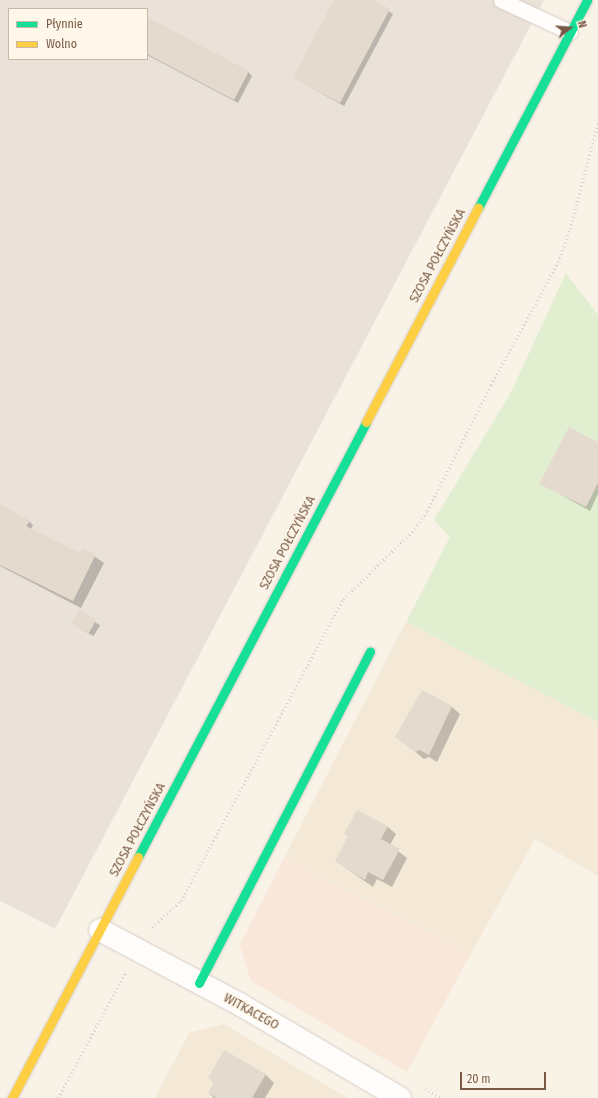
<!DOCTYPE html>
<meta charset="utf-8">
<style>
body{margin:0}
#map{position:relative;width:598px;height:1098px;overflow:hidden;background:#f8f2e7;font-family:"Fira Sans Condensed",sans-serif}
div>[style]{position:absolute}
.residential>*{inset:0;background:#f4e8d7}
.commercial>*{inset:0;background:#f9e7da}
.industrial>*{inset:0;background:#eae2d9}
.green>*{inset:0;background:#e1efd0}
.shadow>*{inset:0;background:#0003;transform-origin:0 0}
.building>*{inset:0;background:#e4dace;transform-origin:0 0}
.path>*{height:2.5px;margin-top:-1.25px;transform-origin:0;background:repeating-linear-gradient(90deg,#dad2cb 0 1px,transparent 0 4px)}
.roads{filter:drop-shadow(0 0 1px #d6cec5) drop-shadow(0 0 1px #d6cec5)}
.lane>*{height:15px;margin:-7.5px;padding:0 7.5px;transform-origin:7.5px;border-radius:7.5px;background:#fefdfb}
.street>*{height:22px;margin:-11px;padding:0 11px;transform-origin:11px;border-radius:11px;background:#fefdfb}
.fast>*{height:9px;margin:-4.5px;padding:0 4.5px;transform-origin:4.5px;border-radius:4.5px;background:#16e098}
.slow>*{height:9px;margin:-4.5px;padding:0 4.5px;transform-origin:4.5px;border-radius:4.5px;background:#ffcf43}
span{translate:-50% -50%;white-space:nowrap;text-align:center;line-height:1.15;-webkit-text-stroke:3px #fff7e9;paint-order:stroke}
.street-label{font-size:13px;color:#775a46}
.legend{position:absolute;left:8px;top:8px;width:140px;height:52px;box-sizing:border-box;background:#fff7e9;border:1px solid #c9b8a8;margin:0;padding:5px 7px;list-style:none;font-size:12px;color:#775a46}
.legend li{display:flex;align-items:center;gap:8px;height:20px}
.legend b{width:20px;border:1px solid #c9b8a8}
.north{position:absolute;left:550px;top:8px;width:40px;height:40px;-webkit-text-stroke:3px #fff7e9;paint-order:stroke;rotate:73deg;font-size:11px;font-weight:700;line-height:16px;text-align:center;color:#775a46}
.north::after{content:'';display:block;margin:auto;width:14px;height:18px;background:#775a46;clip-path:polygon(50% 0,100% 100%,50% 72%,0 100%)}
.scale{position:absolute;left:460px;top:1072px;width:86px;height:18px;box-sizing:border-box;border:2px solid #775a46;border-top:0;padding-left:5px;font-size:12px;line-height:14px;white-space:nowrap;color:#775a46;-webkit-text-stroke:3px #fff7e9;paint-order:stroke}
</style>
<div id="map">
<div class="residential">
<i style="clip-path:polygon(406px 622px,598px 722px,598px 876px,535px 839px,470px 955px,284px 858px)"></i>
<i style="clip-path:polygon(224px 1024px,292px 1065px,348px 1098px,155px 1098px,189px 1033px)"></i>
</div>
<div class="commercial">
<i style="clip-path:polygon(284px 858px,470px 955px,407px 1072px,251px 981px,240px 945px)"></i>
</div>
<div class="industrial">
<i style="clip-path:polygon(evenodd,0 0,544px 0,55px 929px,0 901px,0 0,9px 9px,147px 9px,147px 59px,9px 59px,9px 9px)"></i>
</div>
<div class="green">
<i style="clip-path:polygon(566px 273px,598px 315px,598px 722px,406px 622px,450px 537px,434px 520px,511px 392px)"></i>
</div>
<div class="shadow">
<i style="clip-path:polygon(335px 0,371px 0,393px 14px,344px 106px,294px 78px)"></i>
<i style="clip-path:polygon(147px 19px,248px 72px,252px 76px,238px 103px,147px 55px)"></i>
<i style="clip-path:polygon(598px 443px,598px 494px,590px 511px,540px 483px)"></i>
<i style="clip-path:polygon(0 506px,29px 521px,33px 525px,31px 530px,81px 555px,84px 549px,104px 563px,81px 608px,0 566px)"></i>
<i style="left:79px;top:612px;width:25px;height:13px;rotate:32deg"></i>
<i style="clip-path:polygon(452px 707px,460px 714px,437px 762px,429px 757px,424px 759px,397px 737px)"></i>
<i style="clip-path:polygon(357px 811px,388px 827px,396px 834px,390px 845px,407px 858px,392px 887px,377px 879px,373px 887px,336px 861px,349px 837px,345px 834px)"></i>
<i style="clip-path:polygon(225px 1051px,266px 1075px,274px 1083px,265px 1098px,214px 1098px,209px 1093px,214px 1083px,209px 1077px)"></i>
</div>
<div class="building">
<i style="clip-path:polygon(334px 0,373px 0,390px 9px,340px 103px,293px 78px)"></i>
<i style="clip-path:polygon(147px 17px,249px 71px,234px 100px,147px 54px)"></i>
<i style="clip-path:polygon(569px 427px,598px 442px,598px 483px,586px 507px,539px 484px)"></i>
<i style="clip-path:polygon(0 504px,30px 521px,26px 526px,80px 553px,83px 548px,96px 554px,73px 601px,0 565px)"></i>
<i style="left:79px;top:610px;width:20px;height:15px;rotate:30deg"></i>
<i style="clip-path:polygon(422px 690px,452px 706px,429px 755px,420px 750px,415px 752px,395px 737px)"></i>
<i style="clip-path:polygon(357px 810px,388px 826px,381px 839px,400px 849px,383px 880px,368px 872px,365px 880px,335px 861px,348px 836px,344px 834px)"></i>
<i style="clip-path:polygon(224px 1050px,266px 1074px,252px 1098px,217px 1098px,208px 1093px,214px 1082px,208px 1078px)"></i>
</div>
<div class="path">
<i style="left:152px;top:927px;width:39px;rotate:-42deg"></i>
<i style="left:181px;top:901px;width:343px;rotate:-61.8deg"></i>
<i style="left:343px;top:599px;width:96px;rotate:-44.2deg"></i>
<i style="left:412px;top:532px;width:26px;rotate:-54deg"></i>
<i style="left:427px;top:511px;width:141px;rotate:-63.1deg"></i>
<i style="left:491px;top:385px;width:140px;rotate:-61.4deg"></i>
<i style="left:558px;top:262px;width:35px;rotate:-70deg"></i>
<i style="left:570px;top:229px;width:111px;rotate:-75.3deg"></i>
<i style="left:425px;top:1089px;width:18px;rotate:29deg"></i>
<i style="left:58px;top:1098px;width:142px;rotate:-61.8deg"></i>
</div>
<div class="roads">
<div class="lane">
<i style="left:501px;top:0;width:76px;rotate:24.9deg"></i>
</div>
<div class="street">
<i style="left:100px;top:930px;width:160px;rotate:28deg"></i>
<i style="left:241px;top:1005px;width:184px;rotate:30.3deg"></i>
</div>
<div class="fast">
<i style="left:478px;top:208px;width:235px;rotate:-62.3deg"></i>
<i style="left:138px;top:857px;width:491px;rotate:-62.3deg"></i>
<i style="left:199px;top:983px;width:373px;rotate:-62.7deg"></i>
</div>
<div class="slow">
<i style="left:366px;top:422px;width:242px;rotate:-62.4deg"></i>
<i style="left:12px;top:1098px;width:272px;rotate:-62.4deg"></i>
</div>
</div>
<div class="street-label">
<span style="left:438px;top:256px;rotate:-62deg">SZOSA POŁCZYŃSKA</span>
<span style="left:288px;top:543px;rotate:-62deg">SZOSA POŁCZYŃSKA</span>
<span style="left:138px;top:830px;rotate:-62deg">SZOSA POŁCZYŃSKA</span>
<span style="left:251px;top:1012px;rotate:29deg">WITKACEGO</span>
</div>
<ul class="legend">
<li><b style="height:5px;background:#16e098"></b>Płynnie</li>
<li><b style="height:5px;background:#ffcf43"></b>Wolno</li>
</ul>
<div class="north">N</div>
<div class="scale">20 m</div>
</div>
